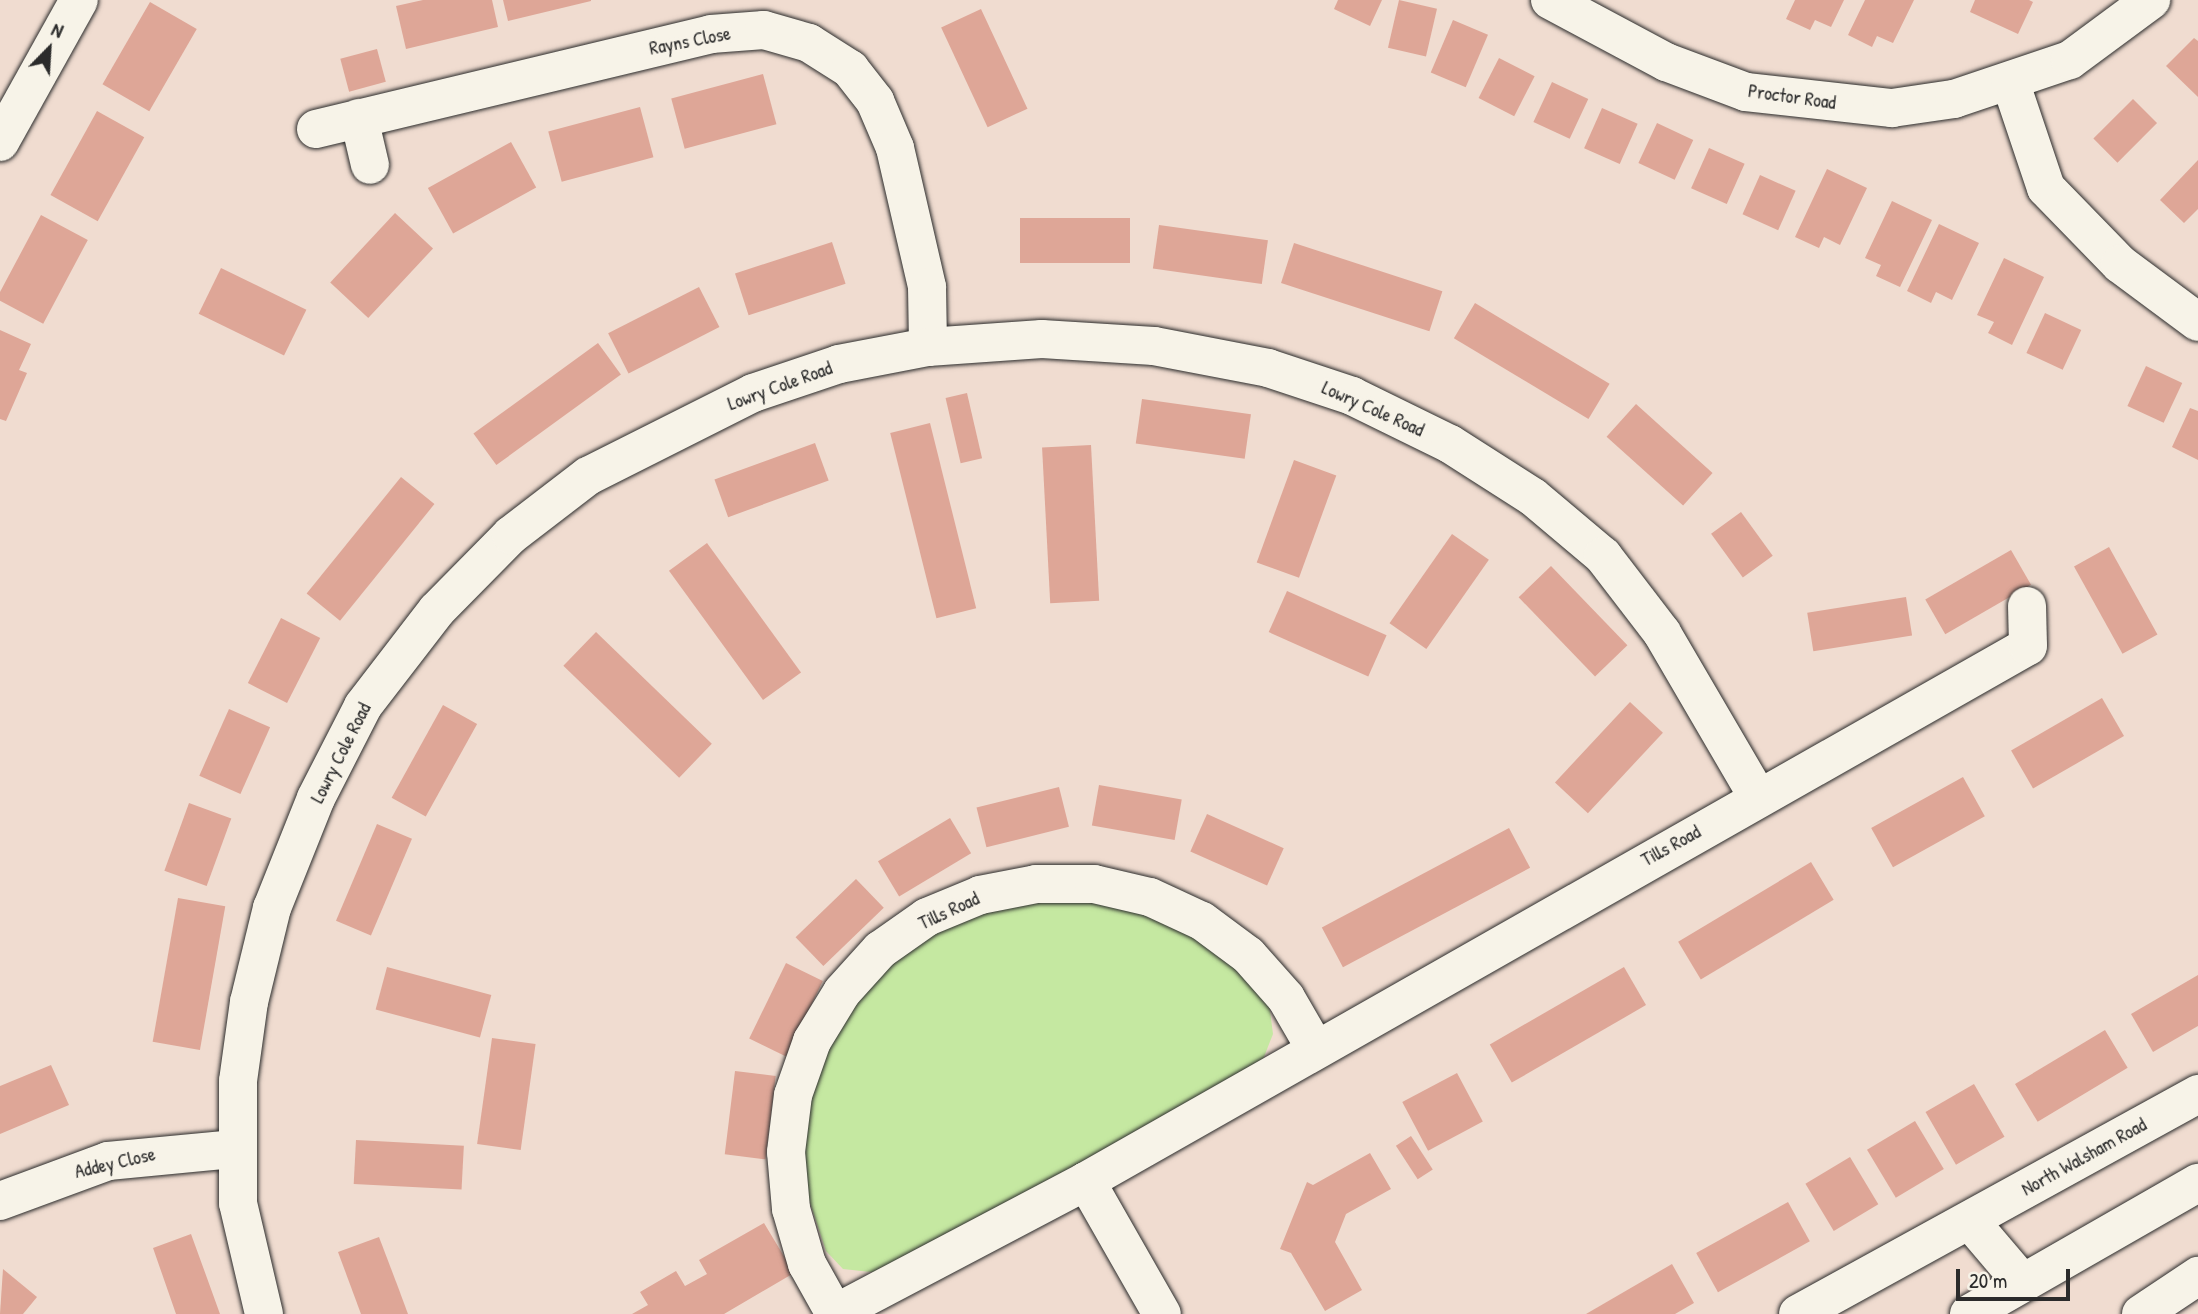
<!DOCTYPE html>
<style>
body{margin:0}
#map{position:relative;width:2198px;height:1314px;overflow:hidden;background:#f0dcd0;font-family:"Patrick Hand",sans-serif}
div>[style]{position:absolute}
.green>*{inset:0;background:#c5e8a1}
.building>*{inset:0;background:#dea697;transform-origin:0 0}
.roads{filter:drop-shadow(0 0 2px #2b2b2b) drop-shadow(0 0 2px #2b2b2b)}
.minor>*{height:38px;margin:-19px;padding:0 19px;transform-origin:19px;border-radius:19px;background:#f7f3e8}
.major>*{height:38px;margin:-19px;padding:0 19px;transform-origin:19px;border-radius:19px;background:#f7f3e8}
span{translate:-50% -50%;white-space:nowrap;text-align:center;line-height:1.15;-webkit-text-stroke:6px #f7f3e8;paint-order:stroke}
.street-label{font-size:19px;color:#2b2b2b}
.north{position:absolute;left:14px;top:14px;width:70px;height:70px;-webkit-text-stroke:5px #f7f3e8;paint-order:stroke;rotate:24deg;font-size:19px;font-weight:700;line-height:28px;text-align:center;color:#2b2b2b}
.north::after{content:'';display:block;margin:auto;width:24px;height:32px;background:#2b2b2b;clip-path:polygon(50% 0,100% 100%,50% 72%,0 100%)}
.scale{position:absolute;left:1956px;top:1269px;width:114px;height:32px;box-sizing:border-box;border:4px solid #2b2b2b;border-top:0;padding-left:9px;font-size:21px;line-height:24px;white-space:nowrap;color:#2b2b2b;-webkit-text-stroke:5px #f7f3e8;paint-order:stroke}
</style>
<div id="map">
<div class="green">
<i style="clip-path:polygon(1033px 899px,1130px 903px,1196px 933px,1242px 966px,1269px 1003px,1273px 1034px,1262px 1062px,889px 1274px,843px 1269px,826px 1251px,809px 1200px,804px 1148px,810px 1096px,827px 1046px,854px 1000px,889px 961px,933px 931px,981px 910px)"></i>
</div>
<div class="building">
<i style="clip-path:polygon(423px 0,492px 0,498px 27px,406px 49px,396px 6px)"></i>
<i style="clip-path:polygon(503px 0,591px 0,591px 1px,508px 21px)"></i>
<i style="clip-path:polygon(1338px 0,1382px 0,1370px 26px,1334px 9px)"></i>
<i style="left:1399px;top:0;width:39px;height:49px;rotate:13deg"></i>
<i style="clip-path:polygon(1795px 0,1844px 0,1831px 27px,1815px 20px,1810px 30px,1786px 19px)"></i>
<i style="clip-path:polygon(1865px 0,1914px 0,1893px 43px,1877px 36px,1872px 47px,1848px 35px)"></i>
<i style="clip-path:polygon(1975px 0,2029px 0,2033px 2px,2018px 34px,1970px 12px)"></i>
<i style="left:150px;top:2px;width:54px;height:95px;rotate:30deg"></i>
<i style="left:981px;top:9px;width:110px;height:44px;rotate:65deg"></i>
<i style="left:1453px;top:20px;width:38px;height:57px;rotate:23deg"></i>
<i style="clip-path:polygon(2194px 38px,2198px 41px,2198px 97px,2166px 66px)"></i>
<i style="left:377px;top:49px;width:34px;height:38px;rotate:75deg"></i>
<i style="left:1499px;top:58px;width:40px;height:45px;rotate:27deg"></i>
<i style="left:763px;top:74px;width:52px;height:95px;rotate:75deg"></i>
<i style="left:1552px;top:82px;width:40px;height:44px;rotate:25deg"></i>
<i style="left:2133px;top:99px;width:34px;height:56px;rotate:45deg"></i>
<i style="left:640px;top:107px;width:52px;height:95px;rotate:75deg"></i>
<i style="left:1602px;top:108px;width:39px;height:44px;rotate:24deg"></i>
<i style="left:97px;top:111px;width:54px;height:96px;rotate:29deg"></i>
<i style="left:1657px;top:123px;width:40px;height:44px;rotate:25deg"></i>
<i style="left:511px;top:142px;width:52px;height:95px;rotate:61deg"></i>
<i style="left:1709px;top:148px;width:39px;height:44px;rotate:24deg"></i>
<i style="clip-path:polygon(2198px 160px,2198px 209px,2184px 223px,2160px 200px)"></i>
<i style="clip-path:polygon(1827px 169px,1867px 188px,1840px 245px,1824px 237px,1819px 248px,1795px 237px)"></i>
<i style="left:1760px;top:175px;width:39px;height:43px;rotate:24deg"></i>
<i style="clip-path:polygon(1892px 201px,1932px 220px,1900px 287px,1876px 276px,1881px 265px,1865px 258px)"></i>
<i style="left:395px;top:213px;width:52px;height:95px;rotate:43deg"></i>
<i style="left:41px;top:215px;width:53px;height:95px;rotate:28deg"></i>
<i style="left:1020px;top:218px;width:110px;height:45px"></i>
<i style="clip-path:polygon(1939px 224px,1979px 243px,1952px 300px,1936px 292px,1931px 303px,1907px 291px)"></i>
<i style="left:1159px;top:225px;width:110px;height:44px;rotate:8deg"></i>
<i style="left:832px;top:242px;width:44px;height:102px;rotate:72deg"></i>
<i style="left:1294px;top:243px;width:156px;height:42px;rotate:18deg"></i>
<i style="clip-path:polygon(2004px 258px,2044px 277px,2012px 345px,1988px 333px,1994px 322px,1977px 315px)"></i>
<i style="left:221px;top:268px;width:95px;height:51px;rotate:26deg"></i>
<i style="left:699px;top:287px;width:45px;height:102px;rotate:63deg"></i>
<i style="left:1475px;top:303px;width:157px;height:41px;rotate:31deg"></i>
<i style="left:2045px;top:313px;width:40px;height:44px;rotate:25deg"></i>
<i style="clip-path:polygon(0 330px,31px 344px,19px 370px,27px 373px,6px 421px,0 419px)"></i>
<i style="left:598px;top:343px;width:39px;height:154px;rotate:54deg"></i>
<i style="left:2146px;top:366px;width:40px;height:44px;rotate:25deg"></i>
<i style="left:967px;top:393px;width:67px;height:22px;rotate:77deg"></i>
<i style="left:1142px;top:399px;width:110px;height:45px;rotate:8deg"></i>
<i style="left:1636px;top:404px;width:103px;height:44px;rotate:42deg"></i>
<i style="clip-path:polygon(2190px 408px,2198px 411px,2198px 460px,2172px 447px)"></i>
<i style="left:930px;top:423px;width:191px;height:41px;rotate:76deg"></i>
<i style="left:815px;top:443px;width:40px;height:107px;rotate:70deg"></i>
<i style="left:1091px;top:445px;width:156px;height:49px;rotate:87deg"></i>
<i style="left:1294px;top:460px;width:45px;height:109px;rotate:20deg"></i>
<i style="left:401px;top:477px;width:43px;height:150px;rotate:39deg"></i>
<i style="left:1741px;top:512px;width:54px;height:37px;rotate:54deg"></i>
<i style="left:1452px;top:534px;width:45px;height:109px;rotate:35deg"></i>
<i style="left:707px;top:543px;width:160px;height:47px;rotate:54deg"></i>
<i style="left:2109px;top:547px;width:100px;height:40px;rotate:61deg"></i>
<i style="left:2011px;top:550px;width:40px;height:99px;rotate:60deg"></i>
<i style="left:1551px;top:566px;width:110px;height:45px;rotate:46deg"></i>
<i style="left:1287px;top:591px;width:109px;height:45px;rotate:24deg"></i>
<i style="left:1906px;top:597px;width:39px;height:100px;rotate:81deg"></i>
<i style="left:281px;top:618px;width:44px;height:73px;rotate:27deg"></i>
<i style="left:596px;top:632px;width:161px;height:47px;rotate:44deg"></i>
<i style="left:2102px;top:698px;width:44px;height:105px;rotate:60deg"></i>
<i style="left:1630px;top:702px;width:45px;height:110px;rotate:43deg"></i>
<i style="left:443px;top:705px;width:39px;height:106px;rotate:29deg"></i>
<i style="left:229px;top:709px;width:45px;height:73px;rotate:24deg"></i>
<i style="left:1963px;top:777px;width:45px;height:105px;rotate:61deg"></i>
<i style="left:1099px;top:785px;width:84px;height:41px;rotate:10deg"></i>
<i style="left:1059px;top:787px;width:41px;height:85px;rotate:76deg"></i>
<i style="left:189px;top:803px;width:45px;height:72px;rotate:20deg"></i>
<i style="left:1207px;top:814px;width:84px;height:41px;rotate:24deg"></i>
<i style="left:950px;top:818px;width:41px;height:84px;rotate:59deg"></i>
<i style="left:377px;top:824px;width:38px;height:105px;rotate:23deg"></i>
<i style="left:1509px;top:828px;width:45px;height:212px;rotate:62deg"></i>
<i style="left:1811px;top:862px;width:44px;height:155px;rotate:59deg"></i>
<i style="left:856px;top:879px;width:40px;height:84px;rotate:46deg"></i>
<i style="left:178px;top:898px;width:48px;height:146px;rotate:10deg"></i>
<i style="left:786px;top:963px;width:41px;height:84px;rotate:26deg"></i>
<i style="left:387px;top:967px;width:108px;height:44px;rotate:15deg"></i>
<i style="left:1624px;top:967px;width:44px;height:155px;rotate:60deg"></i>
<i style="clip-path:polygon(2198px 975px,2198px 1026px,2153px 1052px,2131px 1014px)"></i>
<i style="left:2105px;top:1030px;width:44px;height:105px;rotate:59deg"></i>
<i style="left:492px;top:1038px;width:44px;height:107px;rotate:8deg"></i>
<i style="clip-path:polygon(51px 1065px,69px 1105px,0 1134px,0 1086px)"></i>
<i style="left:735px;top:1071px;width:41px;height:84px;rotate:7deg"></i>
<i style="left:1457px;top:1073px;width:55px;height:62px;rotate:62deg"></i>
<i style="left:1974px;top:1084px;width:61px;height:56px;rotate:60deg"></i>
<i style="left:1915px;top:1121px;width:56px;height:56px;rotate:59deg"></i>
<i style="left:1411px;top:1136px;width:40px;height:18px;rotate:57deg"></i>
<i style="left:356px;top:1140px;width:108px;height:44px;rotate:3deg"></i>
<i style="clip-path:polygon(1370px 1153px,1391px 1189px,1346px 1214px,1335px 1242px,1362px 1290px,1325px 1311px,1291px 1253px,1280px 1249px,1307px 1182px,1313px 1185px)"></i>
<i style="left:1850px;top:1157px;width:55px;height:52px;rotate:59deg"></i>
<i style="left:1788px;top:1202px;width:45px;height:105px;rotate:61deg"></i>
<i style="clip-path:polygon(764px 1223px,794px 1273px,724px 1314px,632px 1314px,648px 1305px,640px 1292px,676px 1271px,685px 1286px,707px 1274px,699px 1260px)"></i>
<i style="clip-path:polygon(191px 1234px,207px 1278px,220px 1314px,176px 1314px,168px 1291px,153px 1248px)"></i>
<i style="clip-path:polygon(379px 1237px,398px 1287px,408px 1314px,361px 1314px,338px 1252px)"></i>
<i style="clip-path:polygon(1672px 1264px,1694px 1303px,1675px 1314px,1586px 1314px)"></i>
<i style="clip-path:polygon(3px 1269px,37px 1297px,23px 1314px,0 1314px)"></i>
</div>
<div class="roads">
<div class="minor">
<i style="left:1550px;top:0;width:132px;rotate:28.1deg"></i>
<i style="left:1666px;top:62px;width:85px;rotate:20.6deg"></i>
<i style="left:1746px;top:92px;width:147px;rotate:6.3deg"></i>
<i style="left:1892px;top:108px;width:63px;rotate:-8.3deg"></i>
<i style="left:1954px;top:99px;width:122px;rotate:-18.6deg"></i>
<i style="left:2070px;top:60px;width:101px;rotate:-36.5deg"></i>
<i style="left:2010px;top:81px;width:113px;rotate:71.4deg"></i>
<i style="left:2046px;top:188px;width:106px;rotate:45.8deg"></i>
<i style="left:2120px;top:264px;width:97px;rotate:36.6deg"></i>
<i style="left:359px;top:118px;width:48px;rotate:76.8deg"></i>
<i style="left:316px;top:129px;width:406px;rotate:-13.5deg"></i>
<i style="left:711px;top:34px;width:53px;rotate:-4.3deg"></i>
<i style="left:764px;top:30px;width:47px;rotate:16.1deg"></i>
<i style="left:809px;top:43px;width:49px;rotate:32.4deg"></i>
<i style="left:850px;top:69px;width:41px;rotate:52deg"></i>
<i style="left:875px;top:101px;width:51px;rotate:66.9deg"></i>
<i style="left:895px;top:148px;width:143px;rotate:77deg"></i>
<i style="left:927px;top:287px;width:60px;rotate:89deg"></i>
<i style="left:0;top:142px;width:162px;rotate:-60.9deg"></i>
<i style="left:1086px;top:1181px;width:153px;rotate:60.3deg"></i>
<i style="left:0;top:1201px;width:115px;rotate:-20.3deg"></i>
<i style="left:108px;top:1161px;width:128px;rotate:-5.4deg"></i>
<i style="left:1970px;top:1221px;width:79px;rotate:49.6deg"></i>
<i style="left:264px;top:1314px;width:114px;rotate:-103.2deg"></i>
<i style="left:238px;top:1203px;width:122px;rotate:-90deg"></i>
<i style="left:238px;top:1081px;width:80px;rotate:-82.1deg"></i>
<i style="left:249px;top:1002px;width:97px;rotate:-76.3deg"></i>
<i style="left:272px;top:908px;width:118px;rotate:-68.2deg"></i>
<i style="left:316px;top:798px;width:103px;rotate:-62.9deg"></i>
<i style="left:363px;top:706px;width:121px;rotate:-52.4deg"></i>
<i style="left:437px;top:610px;width:105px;rotate:-45.4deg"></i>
<i style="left:511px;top:535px;width:97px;rotate:-37.5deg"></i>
<i style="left:588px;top:476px;width:185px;rotate:-26.7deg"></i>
<i style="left:753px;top:393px;width:91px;rotate:-18.6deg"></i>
<i style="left:839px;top:364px;width:91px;rotate:-10.8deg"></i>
<i style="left:928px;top:347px;width:114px;rotate:-4deg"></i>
<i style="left:1042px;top:339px;width:112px;rotate:3.6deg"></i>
<i style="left:1154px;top:346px;width:116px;rotate:10.9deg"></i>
<i style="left:1268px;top:368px;width:89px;rotate:18.4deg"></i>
<i style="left:1352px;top:396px;width:109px;rotate:26.1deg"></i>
<i style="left:1450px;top:444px;width:98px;rotate:32.6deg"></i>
<i style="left:1533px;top:497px;width:92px;rotate:40.1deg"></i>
<i style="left:1603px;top:556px;width:97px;rotate:52.5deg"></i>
<i style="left:1662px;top:633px;width:190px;rotate:59.7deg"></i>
<i style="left:834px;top:1314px;width:285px;rotate:-27.8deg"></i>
<i style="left:1086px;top:1181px;width:1083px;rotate:-29.59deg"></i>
<i style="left:2028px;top:646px;width:40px;rotate:-91.4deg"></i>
<i style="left:835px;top:1314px;width:57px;rotate:-119.2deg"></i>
<i style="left:807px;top:1264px;width:57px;rotate:-106.2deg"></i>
<i style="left:791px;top:1209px;width:57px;rotate:-95deg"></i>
<i style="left:786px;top:1152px;width:57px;rotate:-83deg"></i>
<i style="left:793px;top:1095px;width:57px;rotate:-70.6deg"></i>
<i style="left:812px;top:1041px;width:57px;rotate:-58.5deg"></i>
<i style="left:842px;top:992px;width:57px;rotate:-47.9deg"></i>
<i style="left:880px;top:950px;width:57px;rotate:-35.1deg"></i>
<i style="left:927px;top:917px;width:57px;rotate:-22.5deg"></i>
<i style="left:980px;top:895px;width:57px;rotate:-11.1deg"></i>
<i style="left:1036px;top:884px;width:58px"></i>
<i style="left:1094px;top:884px;width:57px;rotate:13.1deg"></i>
<i style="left:1150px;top:897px;width:57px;rotate:24.8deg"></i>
<i style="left:1202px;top:921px;width:57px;rotate:36.5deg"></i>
<i style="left:1248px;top:955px;width:57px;rotate:48.5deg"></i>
<i style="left:1286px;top:998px;width:58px;rotate:59.9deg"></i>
<i style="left:1798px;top:1314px;width:457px;rotate:-28.8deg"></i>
<i style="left:2141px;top:1314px;width:69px;rotate:-33.7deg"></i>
</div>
<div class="major">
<i style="left:1969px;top:1314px;width:264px;rotate:-29.8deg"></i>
</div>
</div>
<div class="street-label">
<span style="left:690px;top:41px;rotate:-11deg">Rayns Close</span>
<span style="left:1792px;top:97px;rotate:8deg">Proctor Road</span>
<span style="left:780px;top:386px;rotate:-20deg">Lowry Cole Road</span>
<span style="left:1373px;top:409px;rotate:24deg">Lowry Cole Road</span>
<span style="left:341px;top:753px;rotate:-63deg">Lowry Cole Road</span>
<span style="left:1671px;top:846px;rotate:-29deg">Tills Road</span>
<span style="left:949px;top:911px;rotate:-25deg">Tills Road</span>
<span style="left:2084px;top:1157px;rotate:-29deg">North Walsham Road</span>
<span style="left:115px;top:1163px;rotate:-13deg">Addey Close</span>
</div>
<div class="north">N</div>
<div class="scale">20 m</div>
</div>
